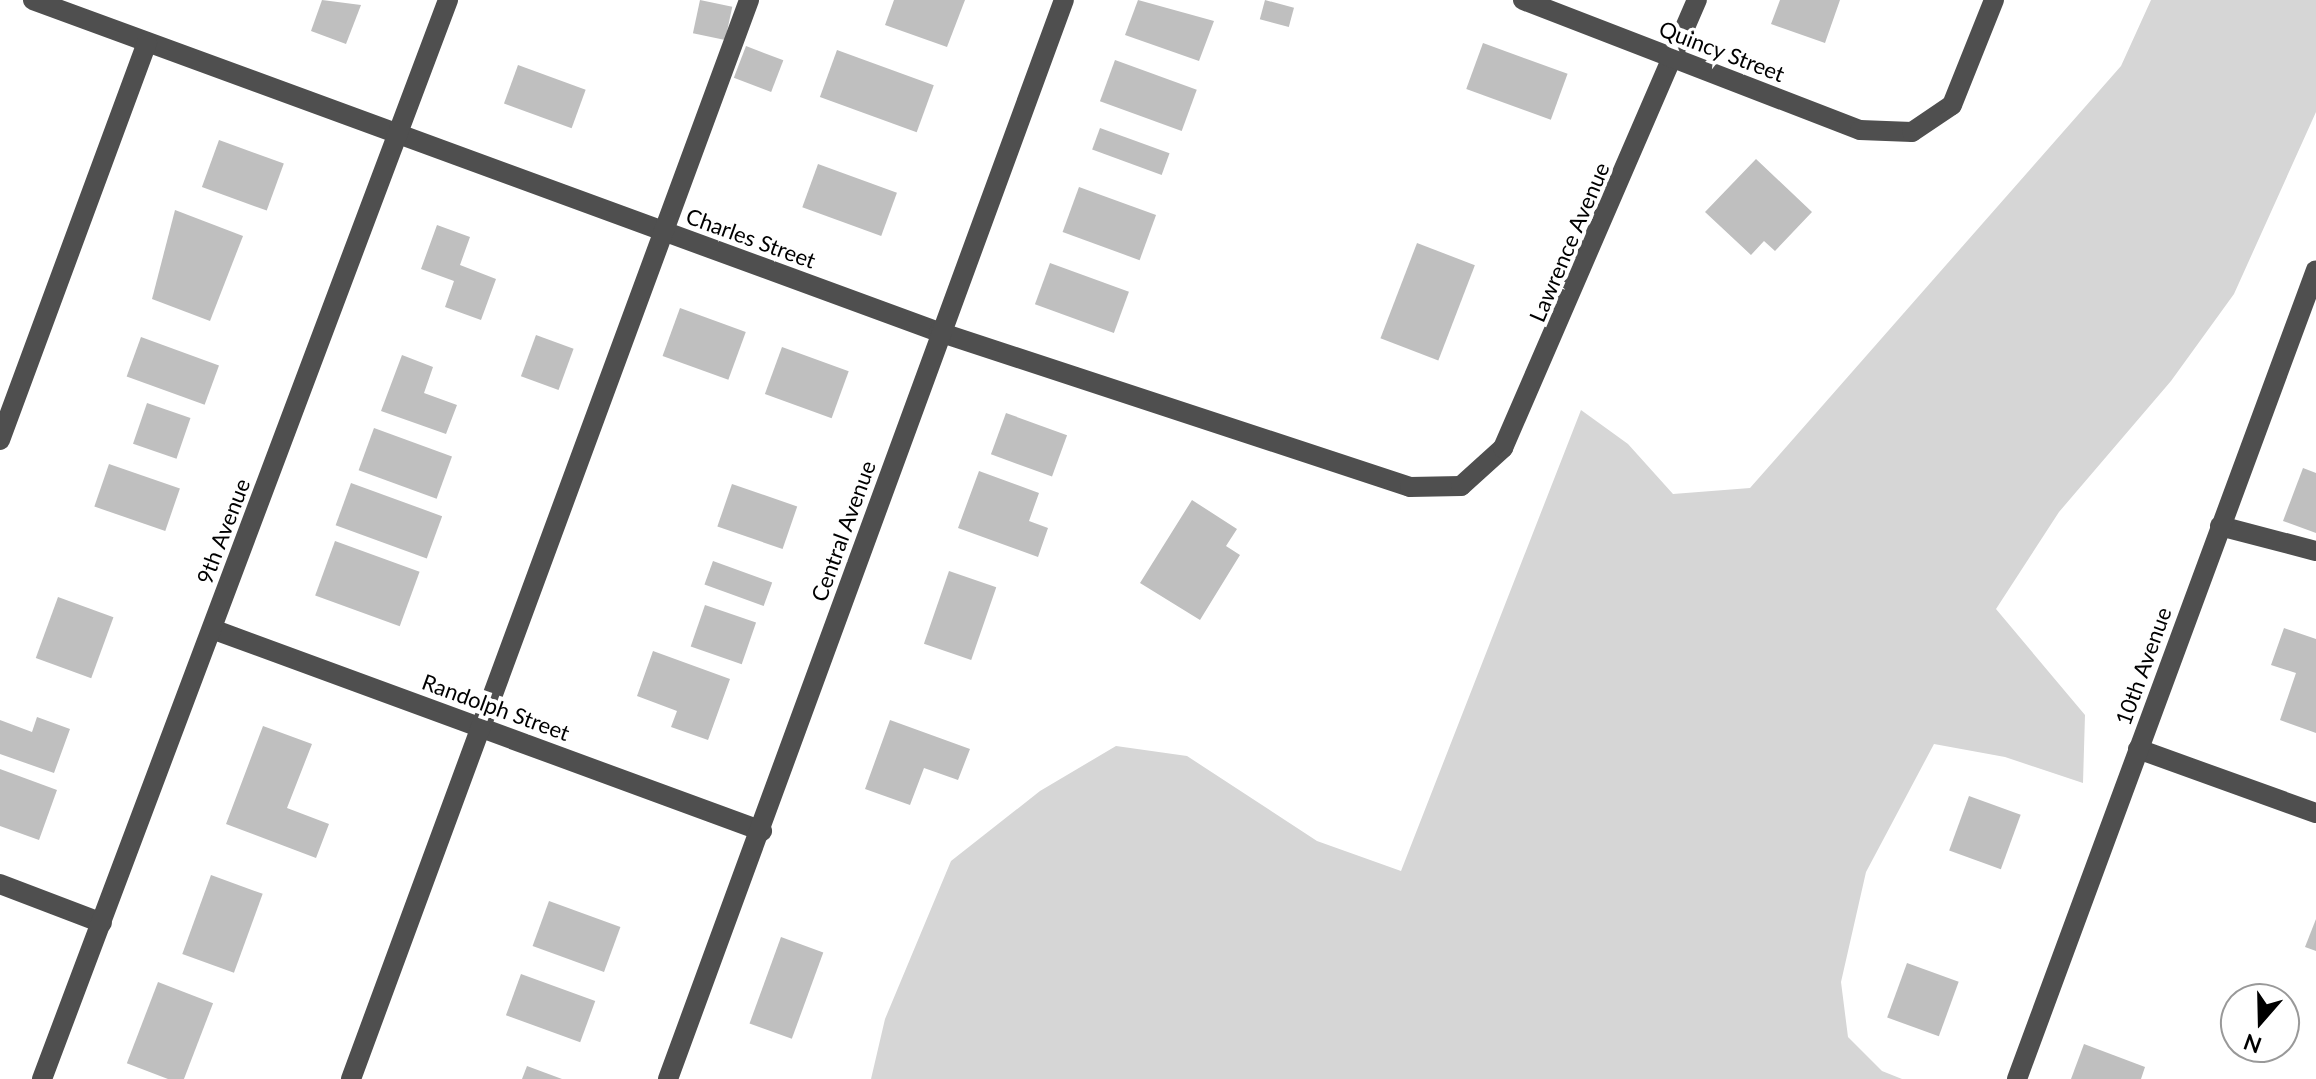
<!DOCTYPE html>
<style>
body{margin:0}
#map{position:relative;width:2316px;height:1079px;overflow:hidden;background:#fff;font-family:Lato,sans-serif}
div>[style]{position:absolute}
.green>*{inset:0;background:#d6d6d6}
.building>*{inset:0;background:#bfbfbf;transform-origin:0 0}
.minor>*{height:20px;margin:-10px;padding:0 10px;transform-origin:10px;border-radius:10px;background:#4f4f4f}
span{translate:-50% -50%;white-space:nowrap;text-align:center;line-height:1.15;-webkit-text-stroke:8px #fff;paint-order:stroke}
.street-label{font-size:22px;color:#000}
.north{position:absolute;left:2220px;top:983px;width:80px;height:80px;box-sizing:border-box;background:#fff;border:2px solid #999;border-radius:50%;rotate:200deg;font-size:22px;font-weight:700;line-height:32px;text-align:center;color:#000}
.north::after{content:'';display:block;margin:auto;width:28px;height:36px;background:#000;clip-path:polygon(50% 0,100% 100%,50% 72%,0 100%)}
</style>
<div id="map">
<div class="green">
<i style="clip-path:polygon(2151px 0,2316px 0,2316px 112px,2234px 294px,2171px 381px,2059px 512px,1996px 609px,2085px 715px,2083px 783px,2005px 757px,1934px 744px,1866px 872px,1841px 982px,1848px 1037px,1882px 1071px,1902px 1079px,871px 1079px,885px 1019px,951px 861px,1040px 791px,1116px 746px,1187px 756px,1317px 841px,1401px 871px,1581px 410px,1628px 444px,1673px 494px,1750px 488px,2121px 66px)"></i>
</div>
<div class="building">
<i style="clip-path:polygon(322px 0,361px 5px,346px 44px,311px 31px)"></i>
<i style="left:700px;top:0;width:33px;height:34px;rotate:12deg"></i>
<i style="clip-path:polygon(894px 0,965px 0,947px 47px,885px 25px)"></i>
<i style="clip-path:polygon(1138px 0,1214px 21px,1199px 61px,1125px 35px)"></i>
<i style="left:1265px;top:0;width:30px;height:20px;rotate:15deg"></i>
<i style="clip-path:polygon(1780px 0,1840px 0,1825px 43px,1771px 24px)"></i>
<i style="left:1483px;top:43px;width:90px;height:49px;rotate:20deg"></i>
<i style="left:746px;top:46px;width:40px;height:34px;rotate:21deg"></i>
<i style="left:837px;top:50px;width:103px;height:50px;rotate:20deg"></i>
<i style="left:1115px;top:60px;width:87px;height:44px;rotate:20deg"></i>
<i style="left:518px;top:65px;width:72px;height:41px;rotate:20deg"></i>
<i style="left:1100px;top:128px;width:74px;height:23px;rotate:20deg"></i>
<i style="left:219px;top:140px;width:69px;height:50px;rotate:20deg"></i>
<i style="clip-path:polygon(1756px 159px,1812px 212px,1775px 251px,1764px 241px,1751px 255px,1705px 212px)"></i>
<i style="left:818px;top:164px;width:84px;height:46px;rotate:20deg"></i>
<i style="left:1079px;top:187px;width:82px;height:48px;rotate:20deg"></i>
<i style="clip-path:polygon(175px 210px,243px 236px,210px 321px,152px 299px)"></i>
<i style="clip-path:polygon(437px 225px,470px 237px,460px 265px,496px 279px,481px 320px,445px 307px,454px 281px,421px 269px)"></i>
<i style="left:1417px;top:243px;width:62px;height:102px;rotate:21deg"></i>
<i style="left:1050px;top:263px;width:84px;height:44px;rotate:20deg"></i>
<i style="left:680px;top:308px;width:70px;height:51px;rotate:20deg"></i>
<i style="left:536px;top:335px;width:40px;height:44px;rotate:20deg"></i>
<i style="left:141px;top:337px;width:83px;height:42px;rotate:20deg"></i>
<i style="left:782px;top:347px;width:71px;height:50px;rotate:20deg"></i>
<i style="clip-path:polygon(402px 355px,433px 367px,424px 393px,457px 405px,446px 434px,381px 411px)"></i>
<i style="left:147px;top:403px;width:46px;height:43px;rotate:19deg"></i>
<i style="left:1006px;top:413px;width:65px;height:44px;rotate:20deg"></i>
<i style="left:374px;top:428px;width:83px;height:45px;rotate:20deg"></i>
<i style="left:109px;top:464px;width:75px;height:45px;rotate:19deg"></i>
<i style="clip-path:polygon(2303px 468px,2316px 473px,2316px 533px,2283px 521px)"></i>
<i style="clip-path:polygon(979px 471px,1039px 493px,1029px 521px,1048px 528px,1038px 557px,958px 528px)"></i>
<i style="left:351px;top:483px;width:97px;height:45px;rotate:20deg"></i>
<i style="left:732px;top:484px;width:69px;height:45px;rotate:19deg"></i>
<i style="clip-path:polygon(1192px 500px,1237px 529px,1226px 546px,1240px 555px,1200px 620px,1140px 583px)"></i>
<i style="left:335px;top:541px;width:90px;height:58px;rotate:20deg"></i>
<i style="left:713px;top:561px;width:63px;height:25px;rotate:20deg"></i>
<i style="left:949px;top:571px;width:50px;height:77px;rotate:19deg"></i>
<i style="left:58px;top:597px;width:59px;height:65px;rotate:20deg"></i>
<i style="left:705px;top:605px;width:54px;height:44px;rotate:19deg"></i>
<i style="clip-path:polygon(2284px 628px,2316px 639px,2316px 733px,2280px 720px,2296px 673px,2271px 665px)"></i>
<i style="clip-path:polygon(653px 651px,730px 679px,708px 740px,671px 727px,677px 711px,637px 696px)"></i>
<i style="clip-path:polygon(37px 717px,70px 729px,54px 773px,0 754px,0 720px,32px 732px)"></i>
<i style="clip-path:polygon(890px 720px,970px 749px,958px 780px,924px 768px,910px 805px,865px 789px)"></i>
<i style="clip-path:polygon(263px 726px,312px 744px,287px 808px,329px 824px,316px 858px,226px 824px)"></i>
<i style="clip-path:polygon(0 769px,57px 790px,39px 840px,0 826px)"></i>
<i style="left:1969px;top:796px;width:55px;height:58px;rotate:20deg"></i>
<i style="left:211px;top:875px;width:55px;height:84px;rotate:20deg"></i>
<i style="left:549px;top:901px;width:76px;height:48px;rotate:20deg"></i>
<i style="clip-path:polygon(2316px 919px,2316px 951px,2305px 947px)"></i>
<i style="left:781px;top:937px;width:45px;height:92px;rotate:20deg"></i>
<i style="left:1907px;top:963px;width:55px;height:58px;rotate:20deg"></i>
<i style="left:521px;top:974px;width:79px;height:44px;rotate:20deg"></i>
<i style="left:158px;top:982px;width:59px;height:87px;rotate:21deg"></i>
<i style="clip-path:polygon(2084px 1044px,2145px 1067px,2141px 1079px,2071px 1079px)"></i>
<i style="clip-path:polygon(527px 1066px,562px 1079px,522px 1079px)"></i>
</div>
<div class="minor">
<i style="left:33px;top:0;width:965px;rotate:20.13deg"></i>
<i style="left:939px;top:332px;width:496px;rotate:18.2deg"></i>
<i style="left:1410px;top:487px;width:51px;rotate:-1.1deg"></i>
<i style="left:1461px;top:486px;width:57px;rotate:-42.1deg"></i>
<i style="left:1503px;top:448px;width:488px;rotate:-66.6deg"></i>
<i style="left:1523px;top:0;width:361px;rotate:21.1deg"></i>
<i style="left:1860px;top:130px;width:52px;rotate:2.2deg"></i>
<i style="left:1912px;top:132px;width:48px;rotate:-34deg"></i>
<i style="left:1952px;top:105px;width:113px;rotate:-68.2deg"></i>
<i style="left:0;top:440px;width:424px;rotate:-69.7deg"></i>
<i style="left:2220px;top:526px;width:99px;rotate:14.6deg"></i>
<i style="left:212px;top:629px;width:586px;rotate:20.17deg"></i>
<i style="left:2138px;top:749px;width:189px;rotate:19.8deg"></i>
<i style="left:0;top:884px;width:109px;rotate:20.9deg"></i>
<i style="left:42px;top:1079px;width:1153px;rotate:-69.38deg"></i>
<i style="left:351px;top:1079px;width:1150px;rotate:-69.75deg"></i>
<i style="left:668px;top:1079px;width:1149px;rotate:-69.85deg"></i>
<i style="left:2017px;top:1079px;width:862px;rotate:-69.72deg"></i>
</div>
<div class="street-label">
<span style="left:1722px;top:51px;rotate:21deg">Quincy Street</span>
<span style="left:751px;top:238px;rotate:20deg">Charles Street</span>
<span style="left:1569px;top:242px;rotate:-67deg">Lawrence Avenue</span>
<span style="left:223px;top:531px;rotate:-69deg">9th Avenue</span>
<span style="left:843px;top:531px;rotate:-70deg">Central Avenue</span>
<span style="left:2143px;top:666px;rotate:-70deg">10th Avenue</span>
<span style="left:496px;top:707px;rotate:20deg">Randolph Street</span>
</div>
<div class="north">N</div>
</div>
